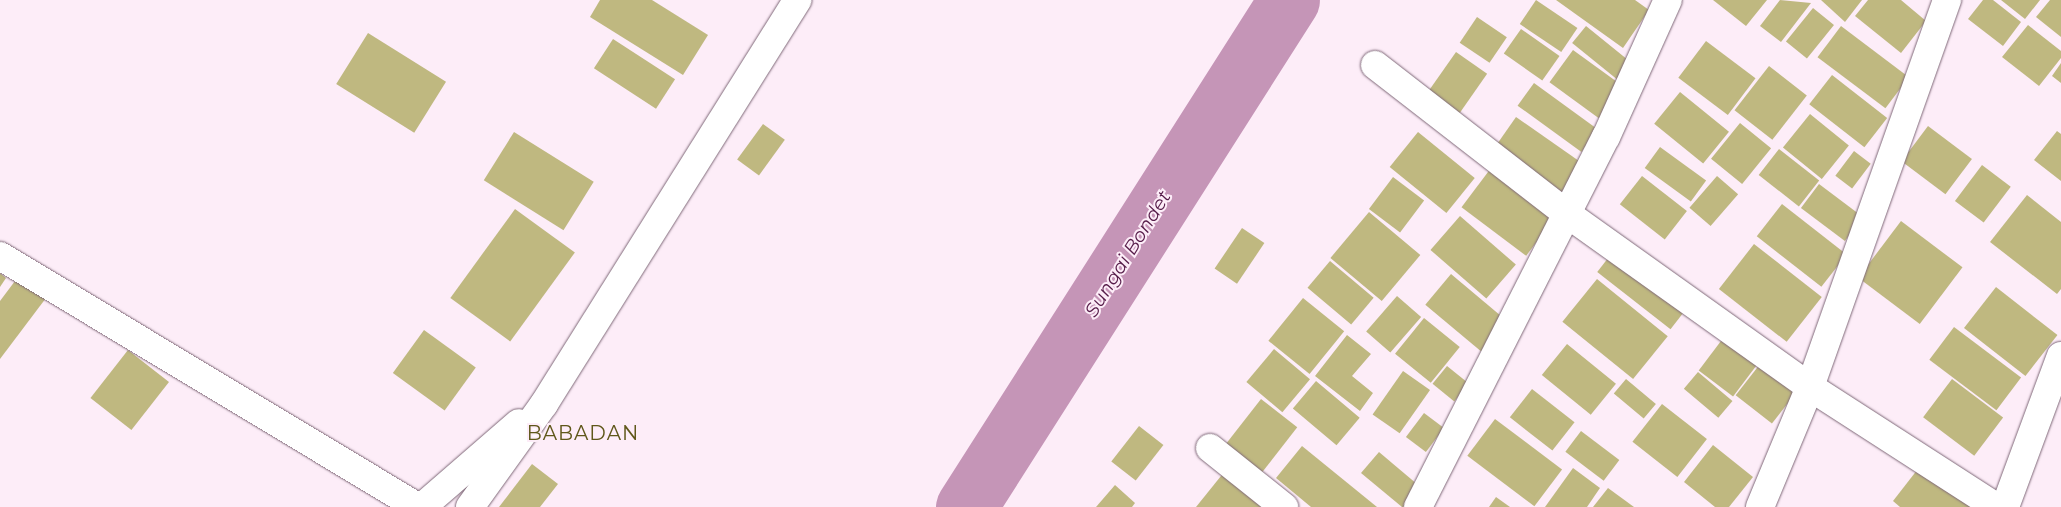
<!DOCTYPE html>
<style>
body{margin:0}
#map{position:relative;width:2061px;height:507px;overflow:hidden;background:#fdedf8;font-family:Montserrat,sans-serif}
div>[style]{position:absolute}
.river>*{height:61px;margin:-30.5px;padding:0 30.5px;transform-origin:30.5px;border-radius:30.5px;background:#c595b7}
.building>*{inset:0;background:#bfb880;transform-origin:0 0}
.roads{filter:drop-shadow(0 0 1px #7f6878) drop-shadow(0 0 1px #7f6878)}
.street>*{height:28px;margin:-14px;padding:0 14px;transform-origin:14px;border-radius:14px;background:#fff}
span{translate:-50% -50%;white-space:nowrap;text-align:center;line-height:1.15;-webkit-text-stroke:4px #fdedf8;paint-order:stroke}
.water-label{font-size:19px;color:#561c49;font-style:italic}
.quarter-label{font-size:20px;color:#5f571a;letter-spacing:1px}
</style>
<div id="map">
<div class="river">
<i style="left:966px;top:507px;width:601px;rotate:-57.5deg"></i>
</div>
<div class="building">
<i style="clip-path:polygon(600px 0,652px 0,708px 35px,683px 75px,590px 17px)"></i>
<i style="left:1536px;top:0;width:50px;height:29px;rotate:34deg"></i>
<i style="clip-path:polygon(1556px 0,1635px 0,1649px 10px,1623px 48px)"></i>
<i style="clip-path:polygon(1713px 0,1767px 0,1746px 26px)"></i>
<i style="clip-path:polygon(1780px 0,1811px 3px,1781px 42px,1760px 26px)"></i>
<i style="clip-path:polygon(1821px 0,1862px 0,1845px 22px)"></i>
<i style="clip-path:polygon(1868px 0,1901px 0,1926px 21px,1901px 53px,1855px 16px)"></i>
<i style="clip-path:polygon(1983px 0,1993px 0,2021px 22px,2003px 46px,1968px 19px)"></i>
<i style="clip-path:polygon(2001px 0,2040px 0,2025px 19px)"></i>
<i style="clip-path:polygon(2050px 0,2061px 0,2061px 37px,2036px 17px)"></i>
<i style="left:1813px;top:8px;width:27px;height:43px;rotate:39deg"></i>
<i style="left:1477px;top:17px;width:36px;height:31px;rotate:34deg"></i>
<i style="clip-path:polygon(2028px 25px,2061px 51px,2061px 58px,2039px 86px,2002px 57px)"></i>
<i style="left:1586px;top:26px;width:62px;height:22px;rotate:39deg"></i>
<i style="left:1841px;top:26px;width:85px;height:39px;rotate:37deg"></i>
<i style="left:1521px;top:29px;width:47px;height:30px;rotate:35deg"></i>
<i style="left:368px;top:33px;width:92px;height:60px;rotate:32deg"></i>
<i style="left:613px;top:39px;width:74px;height:35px;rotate:33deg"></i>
<i style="left:1706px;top:41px;width:62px;height:46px;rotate:37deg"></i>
<i style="left:1573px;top:50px;width:61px;height:40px;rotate:36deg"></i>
<i style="left:1456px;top:52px;width:38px;height:56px;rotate:35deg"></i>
<i style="clip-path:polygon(2061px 63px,2061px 83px,2052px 76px)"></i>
<i style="left:1769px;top:66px;width:48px;height:56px;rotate:38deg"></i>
<i style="left:1832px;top:75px;width:70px;height:37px;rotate:38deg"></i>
<i style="left:1534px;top:83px;width:79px;height:28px;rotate:36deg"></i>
<i style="left:1680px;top:92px;width:63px;height:41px;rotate:39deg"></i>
<i style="left:1810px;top:114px;width:50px;height:43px;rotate:39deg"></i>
<i style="left:1516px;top:117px;width:83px;height:36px;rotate:35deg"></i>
<i style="left:1740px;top:123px;width:40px;height:46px;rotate:39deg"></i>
<i style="left:763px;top:124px;width:27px;height:44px;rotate:36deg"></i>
<i style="left:1928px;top:126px;width:55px;height:44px;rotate:37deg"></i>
<i style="clip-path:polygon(2057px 131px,2061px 134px,2061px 181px,2034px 160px)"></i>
<i style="left:514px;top:132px;width:94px;height:57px;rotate:32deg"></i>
<i style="left:1418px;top:132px;width:73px;height:45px;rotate:39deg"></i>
<i style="left:1660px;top:147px;width:57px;height:26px;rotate:36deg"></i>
<i style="left:1779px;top:149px;width:51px;height:33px;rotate:38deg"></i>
<i style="left:1854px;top:151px;width:21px;height:31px;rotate:37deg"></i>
<i style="left:1494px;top:164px;width:81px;height:54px;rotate:37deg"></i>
<i style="left:1982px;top:165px;width:36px;height:45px;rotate:37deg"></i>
<i style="left:1642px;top:176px;width:57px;height:36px;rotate:38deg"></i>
<i style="left:1717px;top:176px;width:28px;height:42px;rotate:41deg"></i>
<i style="left:1393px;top:177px;width:39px;height:40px;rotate:37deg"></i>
<i style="left:1819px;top:184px;width:55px;height:30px;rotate:37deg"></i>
<i style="clip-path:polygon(2027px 195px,2061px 222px,2061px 289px,2057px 294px,1990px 242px)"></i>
<i style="left:1782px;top:204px;width:82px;height:41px;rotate:38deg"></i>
<i style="left:515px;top:209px;width:74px;height:110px;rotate:36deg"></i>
<i style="left:1369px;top:212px;width:67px;height:60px;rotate:40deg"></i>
<i style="left:1460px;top:216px;width:74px;height:45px;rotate:41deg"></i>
<i style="left:1901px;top:221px;width:77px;height:71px;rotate:37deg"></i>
<i style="left:1242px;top:228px;width:27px;height:49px;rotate:34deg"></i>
<i style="left:1754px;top:244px;width:86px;height:57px;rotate:38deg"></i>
<i style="left:1612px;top:253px;width:93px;height:24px;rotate:38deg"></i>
<i style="left:1330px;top:261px;width:57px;height:35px;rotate:40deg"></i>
<i style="clip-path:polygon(0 273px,6px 278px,0 287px)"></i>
<i style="left:1451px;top:274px;width:75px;height:40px;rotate:40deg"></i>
<i style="clip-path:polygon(18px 277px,46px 298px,0 359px,0 301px)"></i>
<i style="left:1597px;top:279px;width:91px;height:55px;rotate:39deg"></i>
<i style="left:1996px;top:287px;width:78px;height:52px;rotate:38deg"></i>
<i style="left:1397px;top:296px;width:32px;height:47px;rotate:41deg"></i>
<i style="left:1303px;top:298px;width:53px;height:55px;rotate:39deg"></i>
<i style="left:1424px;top:318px;width:46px;height:46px;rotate:39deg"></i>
<i style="left:1954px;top:327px;width:84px;height:41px;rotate:37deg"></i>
<i style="left:424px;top:330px;width:64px;height:53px;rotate:36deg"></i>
<i style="left:1727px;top:333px;width:43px;height:47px;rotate:37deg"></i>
<i style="clip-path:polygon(1347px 335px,1371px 354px,1352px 376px,1373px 393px,1360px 411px,1315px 376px)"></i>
<i style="left:1567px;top:344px;width:63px;height:40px;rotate:39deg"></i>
<i style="left:1274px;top:349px;width:47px;height:43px;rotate:40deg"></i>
<i style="left:128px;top:350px;width:52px;height:61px;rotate:38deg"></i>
<i style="left:1764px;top:359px;width:46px;height:46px;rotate:38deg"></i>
<i style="left:1447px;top:366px;width:28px;height:23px;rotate:39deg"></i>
<i style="left:1403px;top:371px;width:33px;height:53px;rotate:35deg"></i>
<i style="left:1698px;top:372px;width:45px;height:22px;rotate:40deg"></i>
<i style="left:1626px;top:379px;width:39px;height:19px;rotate:40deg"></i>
<i style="left:1952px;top:379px;width:64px;height:48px;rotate:37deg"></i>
<i style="left:1316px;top:381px;width:57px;height:36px;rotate:40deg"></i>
<i style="left:1532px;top:389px;width:54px;height:36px;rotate:38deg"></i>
<i style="left:1261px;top:399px;width:46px;height:59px;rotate:38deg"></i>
<i style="left:1662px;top:404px;width:57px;height:48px;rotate:38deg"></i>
<i style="left:1424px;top:413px;width:25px;height:30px;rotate:37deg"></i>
<i style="left:1495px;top:419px;width:84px;height:46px;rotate:37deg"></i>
<i style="left:1139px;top:426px;width:31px;height:45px;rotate:38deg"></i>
<i style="left:1581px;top:431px;width:48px;height:26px;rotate:37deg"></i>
<i style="clip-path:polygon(1713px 445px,1753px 477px,1729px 507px,1715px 507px,1684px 482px)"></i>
<i style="clip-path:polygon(1302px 446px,1377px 507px,1311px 507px,1276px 478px)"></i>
<i style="clip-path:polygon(1379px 452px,1424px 490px,1409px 507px,1402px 507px,1361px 473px)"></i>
<i style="clip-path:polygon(532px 464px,558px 484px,540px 507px,499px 507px)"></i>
<i style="clip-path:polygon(1921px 465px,1974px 507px,1900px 507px,1893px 501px)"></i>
<i style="clip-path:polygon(1573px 468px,1600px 488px,1587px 507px,1545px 507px)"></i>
<i style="clip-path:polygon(1225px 471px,1269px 507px,1196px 507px)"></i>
<i style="clip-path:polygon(1115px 485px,1135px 503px,1132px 507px,1096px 507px)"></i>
<i style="clip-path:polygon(1608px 488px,1634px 507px,1593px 507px)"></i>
<i style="clip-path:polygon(1496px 497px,1510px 507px,1489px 507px)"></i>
</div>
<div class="roads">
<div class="street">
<i style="left:1375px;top:65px;width:242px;rotate:37.8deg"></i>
<i style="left:1566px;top:213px;width:300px;rotate:35.5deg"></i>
<i style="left:1810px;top:387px;width:221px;rotate:32.8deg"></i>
<i style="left:0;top:256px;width:487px;rotate:31deg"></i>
<i style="left:1210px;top:448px;width:95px;rotate:38.6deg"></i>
<i style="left:422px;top:507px;width:128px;rotate:-40.9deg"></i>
<i style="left:470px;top:507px;width:127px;rotate:-54.3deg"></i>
<i style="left:544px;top:404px;width:477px;rotate:-57.9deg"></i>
<i style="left:1418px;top:507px;width:415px;rotate:-63.1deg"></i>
<i style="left:1606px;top:137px;width:150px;rotate:-65.7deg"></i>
<i style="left:1760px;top:507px;width:130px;rotate:-67.4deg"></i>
<i style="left:1810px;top:387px;width:411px;rotate:-70.5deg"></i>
<i style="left:2005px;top:507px;width:161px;rotate:-69.7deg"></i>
</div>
</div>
<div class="water-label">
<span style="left:1128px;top:254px;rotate:-58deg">Sungai Bondet</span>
</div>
<div class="quarter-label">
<span style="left:583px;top:433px">BABADAN</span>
</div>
</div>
